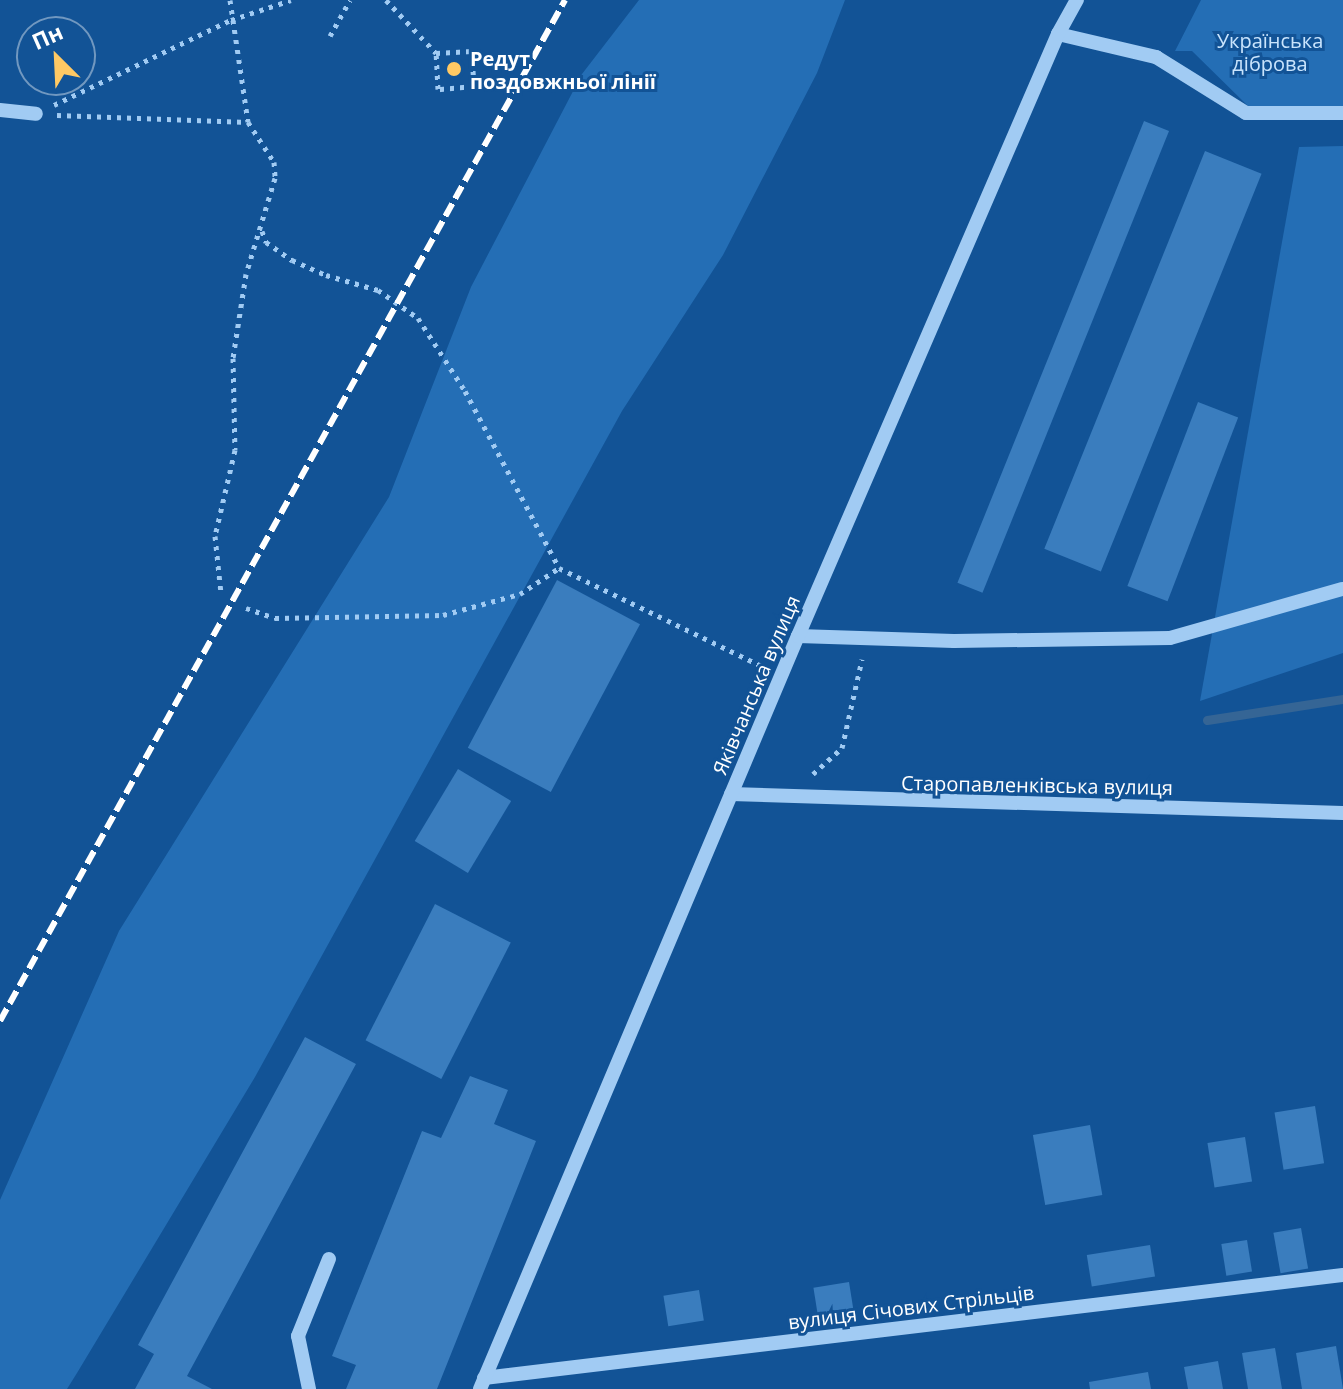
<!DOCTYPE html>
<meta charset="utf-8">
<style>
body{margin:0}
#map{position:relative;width:1343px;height:1389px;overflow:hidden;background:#125396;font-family:"Open Sans",sans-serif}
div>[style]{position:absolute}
.green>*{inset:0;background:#246eb5}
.stream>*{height:9px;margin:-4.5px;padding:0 4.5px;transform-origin:4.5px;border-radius:4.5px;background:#356595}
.building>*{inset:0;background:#3a7dbe;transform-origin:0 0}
.path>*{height:5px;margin-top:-2.5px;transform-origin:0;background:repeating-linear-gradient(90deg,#a1cbf3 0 4px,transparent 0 10px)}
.minor>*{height:14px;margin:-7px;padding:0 7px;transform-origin:7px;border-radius:7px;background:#a1cbf3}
.rail>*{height:6px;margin-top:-3px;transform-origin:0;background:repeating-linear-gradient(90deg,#fff 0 14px,transparent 0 20px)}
.dots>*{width:22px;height:22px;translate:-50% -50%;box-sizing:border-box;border:4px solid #125396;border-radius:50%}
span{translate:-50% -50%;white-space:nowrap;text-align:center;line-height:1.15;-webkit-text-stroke:6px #125396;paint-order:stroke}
.park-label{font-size:20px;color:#c9e4fd}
.poi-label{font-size:20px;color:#fff;font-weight:700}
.left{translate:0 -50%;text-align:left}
.street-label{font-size:20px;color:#fff}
.north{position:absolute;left:16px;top:16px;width:80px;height:80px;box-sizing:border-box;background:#125396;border:2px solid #7198c0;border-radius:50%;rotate:336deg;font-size:22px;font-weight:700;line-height:32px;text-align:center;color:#fff}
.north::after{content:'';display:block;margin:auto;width:28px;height:36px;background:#ffc964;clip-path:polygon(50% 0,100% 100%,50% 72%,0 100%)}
</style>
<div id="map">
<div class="green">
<i style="clip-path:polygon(639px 0,845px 0,817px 73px,723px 255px,622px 411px,255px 1077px,77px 1373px,67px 1389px,0 1389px,0 1200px,119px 931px,389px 497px,471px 287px,582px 74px)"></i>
<i style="clip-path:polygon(1201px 0,1343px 0,1343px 106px,1249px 107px,1192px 51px,1175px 51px)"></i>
<i style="clip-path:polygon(1343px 146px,1343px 653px,1200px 701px,1299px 147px)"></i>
</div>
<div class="stream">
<i style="left:1207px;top:720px;width:138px;rotate:-8.8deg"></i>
</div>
<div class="building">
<i style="left:1144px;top:121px;width:27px;height:498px;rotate:22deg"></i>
<i style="left:1205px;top:151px;width:61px;height:429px;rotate:22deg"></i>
<i style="left:1198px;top:402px;width:43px;height:197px;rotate:21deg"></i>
<i style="left:557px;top:580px;width:94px;height:190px;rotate:28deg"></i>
<i style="left:458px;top:769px;width:62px;height:84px;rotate:31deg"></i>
<i style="left:435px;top:904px;width:85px;height:153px;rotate:27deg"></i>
<i style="clip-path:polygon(305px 1037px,356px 1064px,187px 1376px,212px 1389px,135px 1389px,154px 1354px,138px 1345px)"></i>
<i style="clip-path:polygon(470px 1076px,508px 1090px,494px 1124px,536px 1141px,437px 1389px,346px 1389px,356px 1365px,332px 1356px,422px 1131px,441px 1138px)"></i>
<i style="left:1315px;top:1106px;width:58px;height:41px;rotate:81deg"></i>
<i style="left:1090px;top:1125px;width:71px;height:58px;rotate:80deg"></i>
<i style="left:1245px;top:1137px;width:45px;height:38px;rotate:81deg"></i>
<i style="left:1301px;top:1228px;width:41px;height:28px;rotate:80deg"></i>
<i style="left:1247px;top:1240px;width:32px;height:26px;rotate:81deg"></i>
<i style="left:1150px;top:1245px;width:32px;height:64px;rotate:81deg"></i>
<i style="left:849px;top:1282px;width:37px;height:36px;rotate:81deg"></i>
<i style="left:699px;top:1290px;width:31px;height:36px;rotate:81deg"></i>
<i style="clip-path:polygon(1336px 1346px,1343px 1389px,1302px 1389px,1296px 1353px)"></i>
<i style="clip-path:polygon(1275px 1348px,1282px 1389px,1248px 1389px,1242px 1353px)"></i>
<i style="clip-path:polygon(1218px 1361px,1223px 1389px,1188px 1389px,1184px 1367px)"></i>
<i style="clip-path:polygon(1148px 1372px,1151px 1389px,1090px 1389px,1089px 1382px)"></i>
</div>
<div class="path">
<i style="left:230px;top:0;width:123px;rotate:81.6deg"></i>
<i style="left:386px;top:0;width:73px;rotate:46.7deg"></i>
<i style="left:330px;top:36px;width:41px;rotate:-60.9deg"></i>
<i style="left:472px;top:51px;width:35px;rotate:87deg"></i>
<i style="left:474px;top:86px;width:36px;rotate:175deg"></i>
<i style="left:438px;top:89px;width:36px;rotate:-93deg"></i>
<i style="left:436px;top:53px;width:36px;rotate:-3deg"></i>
<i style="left:54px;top:105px;width:196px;rotate:-25.7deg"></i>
<i style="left:231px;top:20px;width:63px;rotate:-18.4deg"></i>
<i style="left:57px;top:115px;width:191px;rotate:2.1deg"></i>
<i style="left:248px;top:122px;width:48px;rotate:57deg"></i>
<i style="left:274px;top:162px;width:16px;rotate:86deg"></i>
<i style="left:275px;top:178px;width:100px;rotate:106.8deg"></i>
<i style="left:246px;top:274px;width:85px;rotate:98.8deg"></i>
<i style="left:233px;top:358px;width:92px;rotate:88.8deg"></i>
<i style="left:235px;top:450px;width:88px;rotate:103.1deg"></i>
<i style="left:215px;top:536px;width:57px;rotate:84deg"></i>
<i style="left:262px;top:231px;width:12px;rotate:70deg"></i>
<i style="left:266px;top:242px;width:32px;rotate:35deg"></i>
<i style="left:292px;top:260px;width:37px;rotate:24deg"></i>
<i style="left:326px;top:275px;width:54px;rotate:16.1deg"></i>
<i style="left:378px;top:290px;width:49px;rotate:35deg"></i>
<i style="left:418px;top:318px;width:87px;rotate:57.2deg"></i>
<i style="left:465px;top:391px;width:200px;rotate:62deg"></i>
<i style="left:246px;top:608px;width:31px;rotate:19deg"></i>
<i style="left:275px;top:618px;width:168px;rotate:-1deg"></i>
<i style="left:443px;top:615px;width:80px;rotate:-15.3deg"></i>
<i style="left:520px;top:594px;width:47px;rotate:-33.7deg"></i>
<i style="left:559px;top:568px;width:225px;rotate:25.8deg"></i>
<i style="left:813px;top:774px;width:39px;rotate:-42deg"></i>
<i style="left:842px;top:748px;width:91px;rotate:-77.3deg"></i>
</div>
<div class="minor">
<i style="left:1058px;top:34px;width:101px;rotate:13.2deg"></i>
<i style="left:1156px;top:57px;width:106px;rotate:31.9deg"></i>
<i style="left:1246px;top:113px;width:97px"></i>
<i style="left:0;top:110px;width:36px;rotate:6deg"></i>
<i style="left:798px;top:636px;width:156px;rotate:1.8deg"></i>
<i style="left:954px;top:641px;width:216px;rotate:-0.8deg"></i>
<i style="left:1170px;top:638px;width:179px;rotate:-15.9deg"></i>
<i style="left:731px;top:794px;width:612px;rotate:1.78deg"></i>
<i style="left:484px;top:1378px;width:865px;rotate:-6.84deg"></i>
<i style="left:309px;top:1389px;width:54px;rotate:-101.7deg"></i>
<i style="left:298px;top:1336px;width:83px;rotate:-68.1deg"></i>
<i style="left:480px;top:1389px;width:817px;rotate:-67.11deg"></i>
<i style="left:798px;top:636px;width:656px;rotate:-66.64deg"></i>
<i style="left:1058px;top:34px;width:39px;rotate:-61deg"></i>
</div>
<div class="rail">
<i style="left:0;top:1021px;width:1167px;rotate:-61.04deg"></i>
</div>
<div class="dots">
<i style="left:454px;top:69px;background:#ffc964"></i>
</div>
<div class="park-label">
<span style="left:1270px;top:52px">Українська<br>діброва</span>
</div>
<div class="poi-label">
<span class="left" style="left:470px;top:70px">Редут<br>поздовжньої лінії</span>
</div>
<div class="street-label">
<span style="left:756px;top:685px;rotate:-67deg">Яківчанська вулиця</span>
<span style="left:1037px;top:785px;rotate:1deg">Старопавленківська вулиця</span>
<span style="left:911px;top:1307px;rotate:-7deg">вулиця Січових Стрільців</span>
</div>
<div class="north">Пн</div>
</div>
